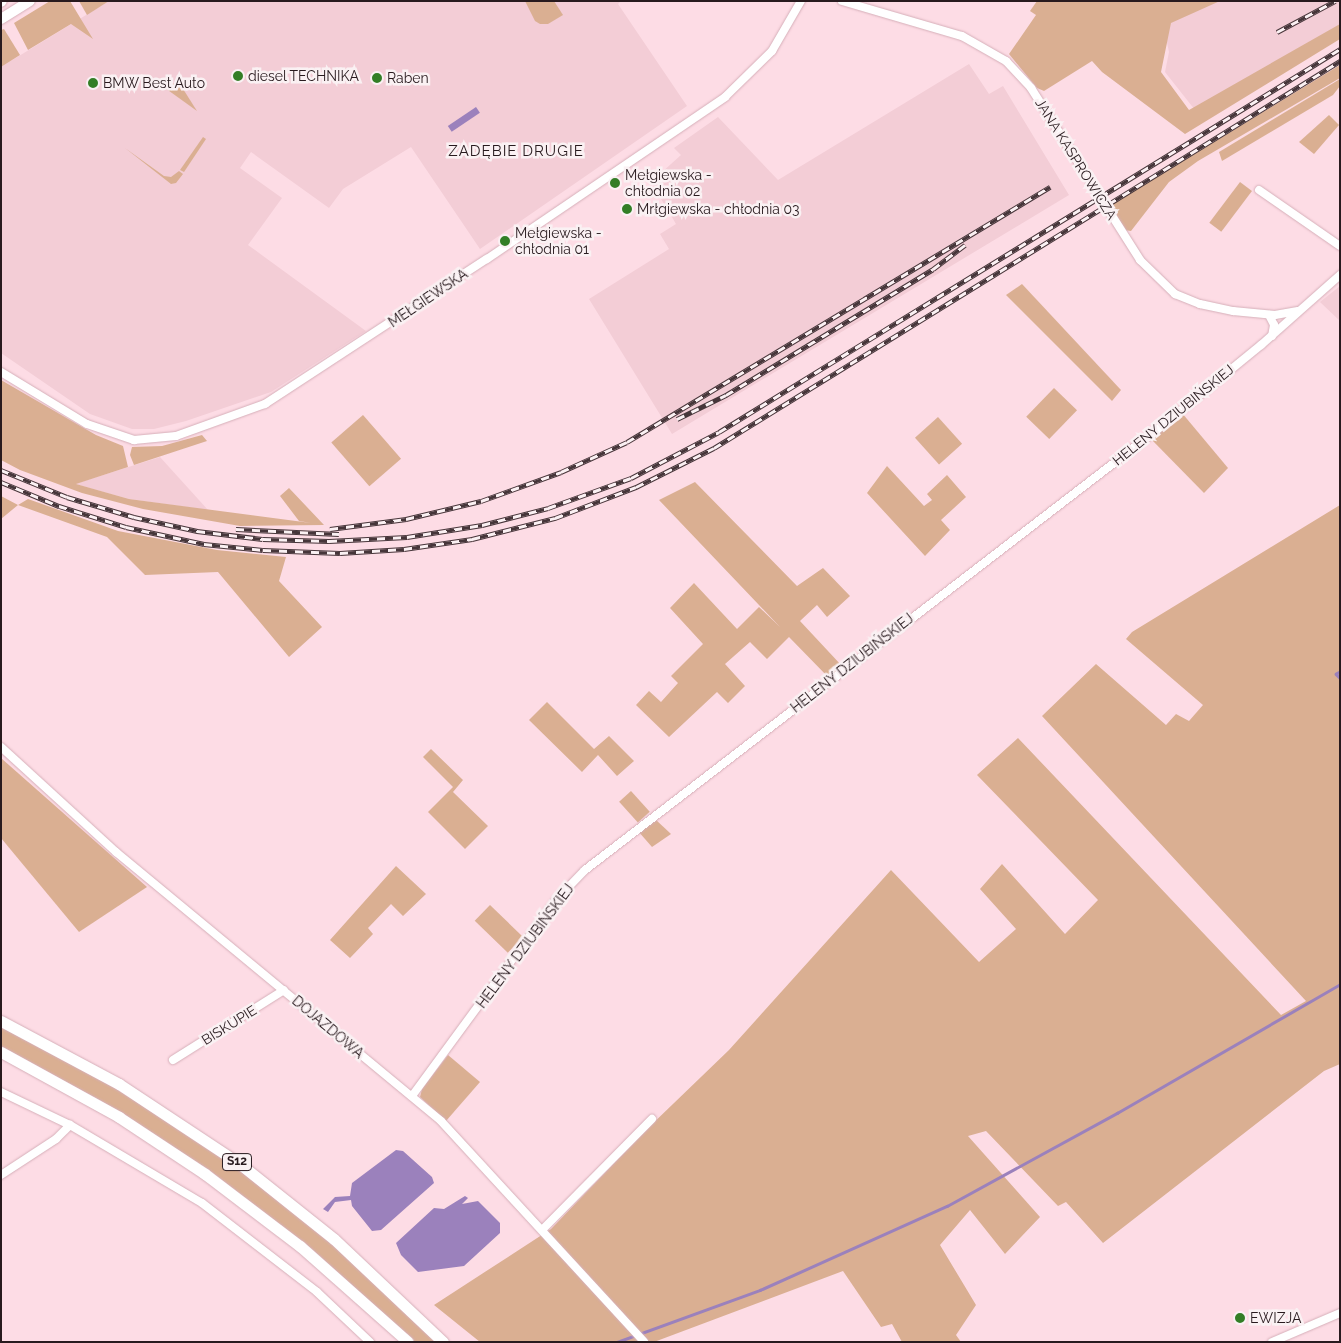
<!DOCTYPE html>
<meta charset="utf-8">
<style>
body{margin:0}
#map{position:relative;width:1341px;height:1343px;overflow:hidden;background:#fddce5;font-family:Raleway,sans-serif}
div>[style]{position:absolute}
.built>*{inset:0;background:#f3cdd6}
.green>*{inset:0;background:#daaf92;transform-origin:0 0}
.water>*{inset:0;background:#9b81bc;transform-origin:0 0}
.stream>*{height:2.5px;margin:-1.25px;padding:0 1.25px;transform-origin:1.25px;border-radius:1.25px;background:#9b81bc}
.roads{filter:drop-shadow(0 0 1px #d6afb9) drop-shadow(0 0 1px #d6afb9)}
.minor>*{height:8px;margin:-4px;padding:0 4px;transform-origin:4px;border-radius:4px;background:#fff}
.major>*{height:10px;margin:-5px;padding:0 5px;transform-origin:5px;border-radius:5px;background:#fff}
.highway>*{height:11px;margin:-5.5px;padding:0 5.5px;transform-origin:5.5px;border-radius:5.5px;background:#fff}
.rail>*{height:4.5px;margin-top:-2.25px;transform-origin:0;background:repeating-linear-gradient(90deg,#faf1f3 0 8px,#46363a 0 16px);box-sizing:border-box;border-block:1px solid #46363a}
.dots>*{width:14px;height:14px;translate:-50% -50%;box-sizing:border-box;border:2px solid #faf1f3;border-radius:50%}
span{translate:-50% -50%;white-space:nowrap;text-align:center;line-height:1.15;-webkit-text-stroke:5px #faf1f3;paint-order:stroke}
.shield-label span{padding:1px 4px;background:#faf1f3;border:1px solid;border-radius:4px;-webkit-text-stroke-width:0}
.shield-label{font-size:12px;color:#281a1e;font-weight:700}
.poi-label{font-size:14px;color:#281a1e}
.left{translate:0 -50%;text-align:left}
.street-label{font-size:14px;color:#281a1e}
.neighbourhood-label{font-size:15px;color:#281a1e;letter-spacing:1px}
.frame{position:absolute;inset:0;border:2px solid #281a1e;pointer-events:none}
</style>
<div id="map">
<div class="built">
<i style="clip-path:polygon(109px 1px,621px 1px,618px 4px,687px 106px,480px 249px,411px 147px,343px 189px,329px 208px,251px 152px,240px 168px,282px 198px,248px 245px,366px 331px,271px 392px,186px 421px,154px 429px,132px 429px,90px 414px,1px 353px,1px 67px)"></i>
<i style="clip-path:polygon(1158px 1px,1340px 1px,1340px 25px,1195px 110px,1165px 72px,1169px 52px)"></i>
<i style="clip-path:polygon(969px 64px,989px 94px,1003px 86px,1069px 195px,672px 434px,589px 299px,669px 249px,660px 234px,676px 224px,651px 182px,681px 155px,674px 148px,718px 117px,778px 180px)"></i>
<i style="clip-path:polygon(1340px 286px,1340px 321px,1320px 302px)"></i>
<i style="clip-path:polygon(160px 457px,208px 510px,129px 499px,75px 484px)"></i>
</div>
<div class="green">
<i style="clip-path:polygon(50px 1px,70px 1px,93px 39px,71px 24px,28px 50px,14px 23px)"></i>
<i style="clip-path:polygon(79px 1px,109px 1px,87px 15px)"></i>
<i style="clip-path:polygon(525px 1px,554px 1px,563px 15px,548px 24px,540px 24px,535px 21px)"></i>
<i style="clip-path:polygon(1037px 1px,1220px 1px,1171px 23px,1161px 72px,1189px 110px,1340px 24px,1340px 39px,1185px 134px,1102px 72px,1092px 61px,1044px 91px,1037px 88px,1009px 54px,1036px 15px,1030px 11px)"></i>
<i style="clip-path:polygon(4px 29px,20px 55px,1px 67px,1px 30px)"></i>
<i style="clip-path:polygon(1340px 65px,1340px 78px,1198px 161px,1169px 182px,1131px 231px,1124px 230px,1111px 205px)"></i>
<i style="clip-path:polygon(1340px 79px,1340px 86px,1333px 95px,1222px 161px,1219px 152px)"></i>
<i style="clip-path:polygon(178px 81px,197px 111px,165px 88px)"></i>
<i style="clip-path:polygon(1329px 115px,1339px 125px,1314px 154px,1299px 142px)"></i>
<i style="clip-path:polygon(203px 137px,206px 139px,184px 172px,180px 170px)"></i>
<i style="clip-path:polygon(125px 148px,164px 176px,171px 177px,179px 171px,183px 174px,176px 183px,171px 184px)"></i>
<i style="left:1240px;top:182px;width:15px;height:51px;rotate:37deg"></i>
<i style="clip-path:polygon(1022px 284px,1121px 390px,1112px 401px,1006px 295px)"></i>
<i style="clip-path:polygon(1px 380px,96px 435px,123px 446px,128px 467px,76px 484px,129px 499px,311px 523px,299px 521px,280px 496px,289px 488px,324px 525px,240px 526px,143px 509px,82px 493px,20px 470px,1px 460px)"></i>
<i style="left:1054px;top:388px;width:32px;height:40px;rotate:44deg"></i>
<i style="clip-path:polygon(1182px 413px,1228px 468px,1204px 493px,1150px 438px)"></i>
<i style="left:363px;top:415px;width:58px;height:42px;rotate:49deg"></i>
<i style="left:938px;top:417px;width:36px;height:31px;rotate:48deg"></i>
<i style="clip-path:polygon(202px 435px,207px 441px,134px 465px,130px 455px,132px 447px,162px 446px)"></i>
<i style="clip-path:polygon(887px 466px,924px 506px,932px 500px,927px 494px,947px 475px,966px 497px,941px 520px,950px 530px,925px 556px,867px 493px)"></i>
<i style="clip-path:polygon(695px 482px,797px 586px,823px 568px,850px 596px,827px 617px,817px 605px,800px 621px,842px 666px,829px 678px,789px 637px,767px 659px,750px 642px,725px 664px,745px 686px,728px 703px,717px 692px,669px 737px,636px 705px,649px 691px,661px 702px,678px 683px,671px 676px,703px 644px,670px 608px,694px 583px,737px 629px,759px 607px,780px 627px,659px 500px)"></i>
<i style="clip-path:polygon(1px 496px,18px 505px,28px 499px,118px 531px,217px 550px,286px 557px,279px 581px,322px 627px,289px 657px,218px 572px,145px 575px,107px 537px,18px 505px,1px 519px)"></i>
<i style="clip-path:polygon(1340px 505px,1340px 1064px,1324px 1071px,1103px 1243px,1066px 1202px,1058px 1206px,986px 1131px,968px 1136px,1040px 1217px,1005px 1254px,970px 1210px,940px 1245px,976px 1305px,956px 1335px,961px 1342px,902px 1342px,892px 1324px,881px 1327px,843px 1271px,654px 1342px,480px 1342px,434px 1305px,551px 1229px,646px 1130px,729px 1050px,891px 870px,979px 962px,1016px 929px,980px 889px,1002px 864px,1065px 934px,1098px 900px,977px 775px,1018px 738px,1281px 1015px,1306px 1001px,1042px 716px,1096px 664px,1166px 725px,1176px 714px,1189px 721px,1203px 705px,1126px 639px,1132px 632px)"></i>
<i style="clip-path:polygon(547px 702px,594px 749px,609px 736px,634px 761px,617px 776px,598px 755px,582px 772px,529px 720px)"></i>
<i style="clip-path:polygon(431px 749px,463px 780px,453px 792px,488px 826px,465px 849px,428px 812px,453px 787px,423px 757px)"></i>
<i style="clip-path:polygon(1px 758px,147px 887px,79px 932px,1px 838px)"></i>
<i style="left:631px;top:791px;width:28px;height:16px;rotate:48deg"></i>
<i style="clip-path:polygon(655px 819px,671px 834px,652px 847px,638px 831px)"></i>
<i style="clip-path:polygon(396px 866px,426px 894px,403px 916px,391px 904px,368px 928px,373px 934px,350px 958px,330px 940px)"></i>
<i style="left:490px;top:905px;width:46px;height:22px;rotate:44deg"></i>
<i style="clip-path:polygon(1px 1026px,113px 1087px,219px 1155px,325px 1237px,436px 1342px,415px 1342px,313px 1250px,209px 1170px,103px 1102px,1px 1046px)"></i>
<i style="clip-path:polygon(448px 1055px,480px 1082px,446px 1121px,420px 1097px,422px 1089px)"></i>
</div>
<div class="water">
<i style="left:476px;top:107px;width:7px;height:34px;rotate:56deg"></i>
<i style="clip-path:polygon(396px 1150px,403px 1151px,432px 1177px,434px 1183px,381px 1230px,372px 1231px,352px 1206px,351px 1200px,335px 1202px,328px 1212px,323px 1209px,335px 1197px,350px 1196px,352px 1183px)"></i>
<i style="clip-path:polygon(465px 1196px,468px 1198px,462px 1204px,478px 1201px,500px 1223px,500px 1233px,464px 1266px,418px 1272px,401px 1255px,396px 1243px,434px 1208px,444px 1209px)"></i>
</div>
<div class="stream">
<i style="left:1340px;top:672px;width:4px;rotate:153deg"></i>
<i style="left:1336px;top:674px;width:6px;rotate:45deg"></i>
<i style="left:617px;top:1342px;width:152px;rotate:-20deg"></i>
<i style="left:760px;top:1290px;width:205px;rotate:-24.2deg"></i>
<i style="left:947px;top:1206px;width:194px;rotate:-28.7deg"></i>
<i style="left:1117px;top:1113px;width:258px;rotate:-30deg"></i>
</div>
<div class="roads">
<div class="minor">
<i style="left:842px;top:1px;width:125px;rotate:16.3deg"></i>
<i style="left:962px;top:36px;width:51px;rotate:29.6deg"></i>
<i style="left:1006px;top:61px;width:37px;rotate:47deg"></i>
<i style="left:1031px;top:88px;width:204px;rotate:57.6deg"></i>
<i style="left:1140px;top:260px;width:49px;rotate:44.2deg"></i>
<i style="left:1175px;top:294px;width:27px;rotate:22deg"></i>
<i style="left:1200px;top:304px;width:34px;rotate:12deg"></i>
<i style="left:1233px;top:311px;width:42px;rotate:5.4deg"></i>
<i style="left:1275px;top:315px;width:23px;rotate:-10deg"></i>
<i style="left:1259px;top:190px;width:98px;rotate:34.7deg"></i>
<i style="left:1269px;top:315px;width:11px;rotate:63deg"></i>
<i style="left:1274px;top:325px;width:11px;rotate:100deg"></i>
<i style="left:1px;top:372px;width:100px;rotate:31.2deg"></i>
<i style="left:87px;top:424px;width:50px;rotate:18.8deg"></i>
<i style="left:134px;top:440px;width:42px;rotate:-5.4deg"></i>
<i style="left:176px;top:436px;width:95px;rotate:-19.8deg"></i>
<i style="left:265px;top:404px;width:265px;rotate:-33.2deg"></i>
<i style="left:487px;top:259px;width:288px;rotate:-34.2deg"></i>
<i style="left:725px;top:97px;width:66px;rotate:-44.4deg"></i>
<i style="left:772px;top:51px;width:58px;rotate:-59.9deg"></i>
<i style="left:1px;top:747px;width:156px;rotate:42.4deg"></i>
<i style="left:116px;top:852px;width:422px;rotate:39.6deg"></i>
<i style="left:441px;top:1121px;width:300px;rotate:47.4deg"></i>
<i style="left:173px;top:1060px;width:131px;rotate:-32.2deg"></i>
<i style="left:1px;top:1092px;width:76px;rotate:25.6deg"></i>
<i style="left:70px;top:1125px;width:153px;rotate:30.6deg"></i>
<i style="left:202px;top:1203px;width:145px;rotate:37.7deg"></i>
<i style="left:317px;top:1292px;width:73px;rotate:43.3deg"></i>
<i style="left:412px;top:1096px;width:243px;rotate:-53.7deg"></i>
<i style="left:556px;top:900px;width:42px;rotate:-46deg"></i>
<i style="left:585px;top:870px;width:723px;rotate:-37.58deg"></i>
<i style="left:1158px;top:429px;width:133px;rotate:-39.2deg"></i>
<i style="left:1261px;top:345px;width:106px;rotate:-41.5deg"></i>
<i style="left:1px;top:1175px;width:66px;rotate:-33.2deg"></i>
<i style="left:56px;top:1139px;width:20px;rotate:-45deg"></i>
<i style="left:543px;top:1229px;width:155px;rotate:-45.3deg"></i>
<i style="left:1272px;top:1342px;width:74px;rotate:-23.1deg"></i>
</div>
<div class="major">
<i style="left:1px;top:2px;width:1px;rotate:-45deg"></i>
<i style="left:1px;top:19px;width:34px;rotate:-32deg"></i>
</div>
<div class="highway">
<i style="left:1px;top:1021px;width:134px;rotate:28.1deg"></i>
<i style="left:119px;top:1084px;width:145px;rotate:33.5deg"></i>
<i style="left:240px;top:1164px;width:120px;rotate:38.6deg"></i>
<i style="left:334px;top:1239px;width:150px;rotate:43.4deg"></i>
<i style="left:1px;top:1052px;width:135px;rotate:28.8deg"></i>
<i style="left:119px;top:1117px;width:103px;rotate:33.5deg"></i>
<i style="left:205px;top:1174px;width:119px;rotate:37.2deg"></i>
<i style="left:300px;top:1246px;width:144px;rotate:41.6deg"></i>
</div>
</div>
<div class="rail">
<i style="left:1277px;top:32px;width:66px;rotate:-28.1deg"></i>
<i style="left:677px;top:419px;width:55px;rotate:-26.1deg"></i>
<i style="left:726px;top:395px;width:242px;rotate:-31.3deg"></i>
<i style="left:933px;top:269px;width:40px;rotate:-37deg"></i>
<i style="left:1px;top:470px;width:71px;rotate:22.2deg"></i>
<i style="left:67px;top:497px;width:70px;rotate:16.6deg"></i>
<i style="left:134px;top:517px;width:65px;rotate:12.5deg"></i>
<i style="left:197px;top:531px;width:66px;rotate:6.9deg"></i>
<i style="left:263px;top:539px;width:66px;rotate:1.7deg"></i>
<i style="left:329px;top:541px;width:78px;rotate:-2.9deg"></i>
<i style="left:407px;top:537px;width:76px;rotate:-9.1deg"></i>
<i style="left:482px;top:525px;width:68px;rotate:-14.4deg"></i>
<i style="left:548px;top:508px;width:88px;rotate:-19.9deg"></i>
<i style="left:631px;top:478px;width:99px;rotate:-27.6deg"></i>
<i style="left:719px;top:432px;width:730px;rotate:-31.66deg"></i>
<i style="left:1px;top:482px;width:63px;rotate:22.5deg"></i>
<i style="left:59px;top:506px;width:70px;rotate:17.4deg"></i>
<i style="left:126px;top:527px;width:80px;rotate:12.3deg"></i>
<i style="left:204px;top:544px;width:59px;rotate:5.8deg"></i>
<i style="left:263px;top:550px;width:77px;rotate:2.2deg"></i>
<i style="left:340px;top:553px;width:64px;rotate:-3.6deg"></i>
<i style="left:404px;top:549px;width:69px;rotate:-8.4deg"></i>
<i style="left:472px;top:539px;width:86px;rotate:-14.2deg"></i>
<i style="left:555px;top:518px;width:87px;rotate:-20.9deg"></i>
<i style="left:636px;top:487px;width:87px;rotate:-26.6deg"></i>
<i style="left:714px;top:448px;width:736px;rotate:-31.72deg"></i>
<i style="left:236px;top:529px;width:103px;rotate:2.8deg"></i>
<i style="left:330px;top:529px;width:77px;rotate:-7.5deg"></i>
<i style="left:406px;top:519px;width:77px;rotate:-13.5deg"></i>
<i style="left:481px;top:501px;width:85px;rotate:-19.9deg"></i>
<i style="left:561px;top:472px;width:72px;rotate:-24.4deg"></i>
<i style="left:627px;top:442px;width:494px;rotate:-31.1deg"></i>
</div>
<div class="dots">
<i style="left:238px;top:76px;background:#337e26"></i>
<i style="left:377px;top:78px;background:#337e26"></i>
<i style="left:93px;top:83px;background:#337e26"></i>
<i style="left:615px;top:183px;background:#337e26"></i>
<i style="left:627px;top:209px;background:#337e26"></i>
<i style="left:505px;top:241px;background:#337e26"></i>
<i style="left:1240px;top:1318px;background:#337e26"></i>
</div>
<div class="shield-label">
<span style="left:237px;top:1162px">S12</span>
</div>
<div class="poi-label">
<span class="left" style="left:248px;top:76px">diesel TECHNIKA</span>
<span class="left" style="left:387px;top:78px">Raben</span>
<span class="left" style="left:103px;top:83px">BMW Best Auto</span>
<span class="left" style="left:625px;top:183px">Mełgiewska -<br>chłodnia 02</span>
<span class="left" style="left:637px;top:209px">Mrłgiewska - chłodnia 03</span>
<span class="left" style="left:515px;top:241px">Mełgiewska -<br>chłodnia 01</span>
<span class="left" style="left:1250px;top:1318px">EWIZJA</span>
</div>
<div class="street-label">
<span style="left:1076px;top:159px;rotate:58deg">JANA KASPROWICZA</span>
<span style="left:428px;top:298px;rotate:-34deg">MEŁGIEWSKA</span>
<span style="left:1173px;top:415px;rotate:-39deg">HELENY DZIUBIŃSKIEJ</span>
<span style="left:852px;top:663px;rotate:-38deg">HELENY DZIUBIŃSKIEJ</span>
<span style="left:525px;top:946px;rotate:-53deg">HELENY DZIUBIŃSKIEJ</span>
<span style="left:229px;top:1025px;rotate:-32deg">BISKUPIE</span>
<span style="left:328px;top:1027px;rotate:40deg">DOJAZDOWA</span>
</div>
<div class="neighbourhood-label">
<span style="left:516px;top:152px">ZADĘBIE DRUGIE</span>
</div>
<div class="frame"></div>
</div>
